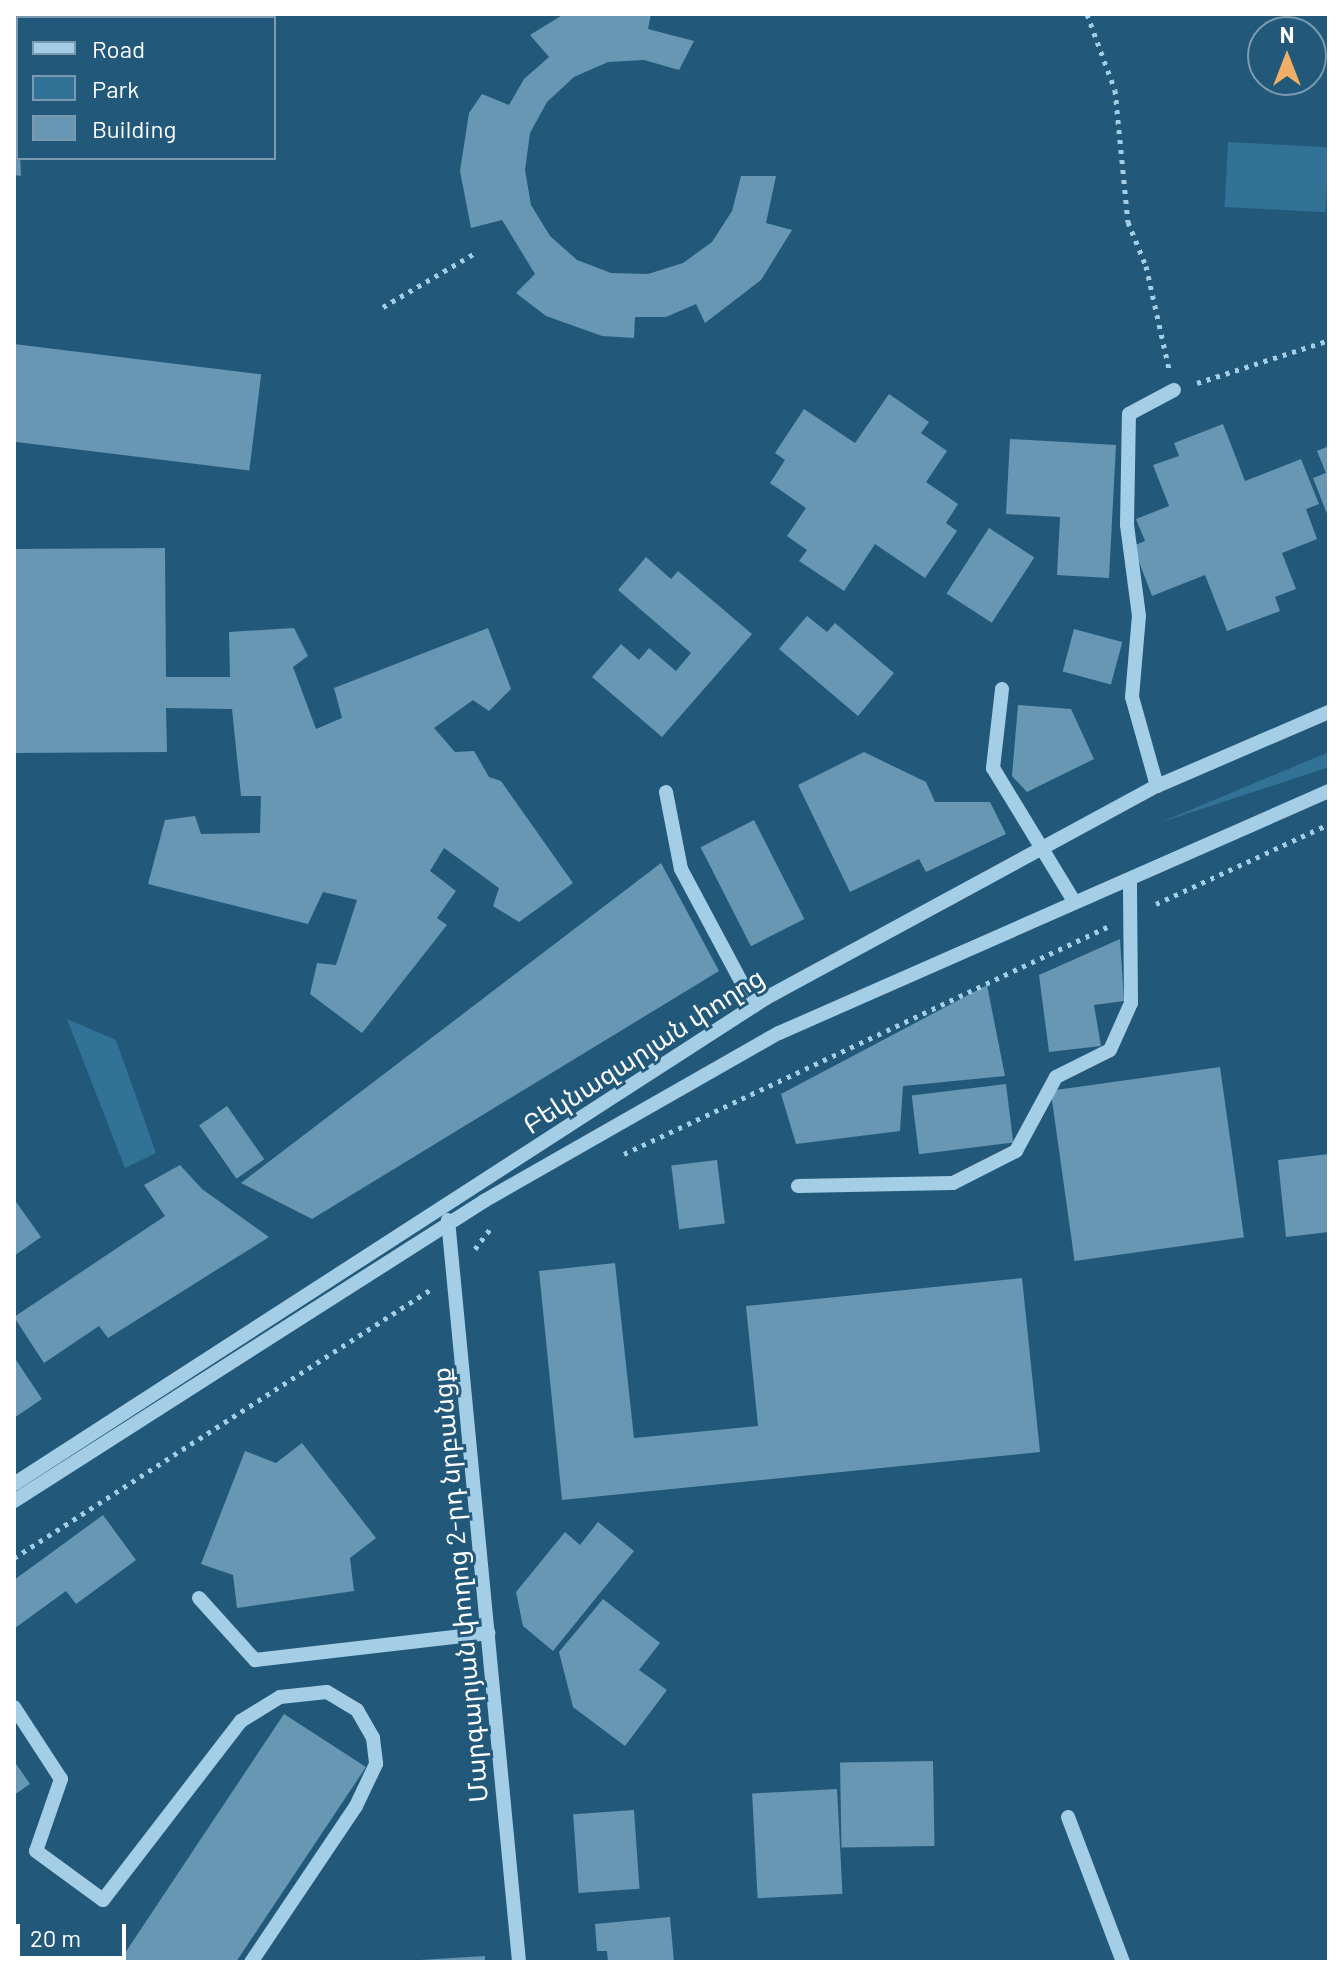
<!DOCTYPE html>
<meta charset="utf-8">
<style>
body{margin:0}
#map{position:relative;width:1343px;height:1976px;overflow:hidden;background:#22597a;font-family:Barlow,"Noto Sans Armenian",sans-serif}
div>[style]{position:absolute}
.green>*{inset:0;background:#327296;transform-origin:0 0}
.building>*{inset:0;background:#6797b2;transform-origin:0 0}
.path>*{height:5px;margin-top:-2.5px;transform-origin:0;background:repeating-linear-gradient(90deg,#a4cee5 0 4px,transparent 0 10px)}
.minor>*{height:14px;margin:-7px;padding:0 7px;transform-origin:7px;border-radius:7px;background:#a4cee5}
span{translate:-50% -50%;white-space:nowrap;text-align:center;line-height:1.15;-webkit-text-stroke:6px #22597a;paint-order:stroke}
.street-label{font-size:26px;color:#fff}
.frame{position:absolute;inset:0;border:16px solid #fff;pointer-events:none}
.legend{position:absolute;left:16px;top:16px;width:260px;height:144px;box-sizing:border-box;background:#22597a;border:2px solid #7a9baf;margin:0;padding:10px 14px;list-style:none;font-size:24px;color:#fff}
.legend li{display:flex;align-items:center;gap:16px;height:40px}
.legend b{width:40px;border:2px solid #7a9baf}
.north{position:absolute;left:1247px;top:16px;width:80px;height:80px;box-sizing:border-box;background:#22597a;border:2px solid #7a9baf;border-radius:50%;rotate:0deg;font-size:22px;font-weight:700;line-height:32px;text-align:center;color:#fff}
.north::after{content:'';display:block;margin:auto;width:28px;height:36px;background:#f1ae66;clip-path:polygon(50% 0,100% 100%,50% 72%,0 100%)}
.scale{position:absolute;left:16px;top:1924px;width:110px;height:36px;box-sizing:border-box;border:4px solid #fff;border-top:0;padding-left:10px;font-size:24px;line-height:28px;white-space:nowrap;color:#fff;-webkit-text-stroke:6px #22597a;paint-order:stroke}
</style>
<div id="map">
<div class="green">
<i style="left:1228px;top:142px;width:101px;height:65px;rotate:3deg"></i>
<i style="clip-path:polygon(1329px 752px,1329px 767px,1159px 823px)"></i>
<i style="clip-path:polygon(67px 1019px,116px 1040px,156px 1153px,125px 1168px)"></i>
</div>
<div class="building">
<i style="clip-path:polygon(564px 14px,651px 14px,648px 29px,694px 41px,679px 70px,644px 60px,608px 62px,574px 77px,547px 102px,530px 133px,525px 170px,531px 205px,550px 236px,577px 260px,611px 273px,648px 274px,683px 263px,712px 242px,732px 211px,741px 176px,776px 176px,766px 223px,792px 230px,761px 280px,705px 323px,696px 304px,666px 317px,635px 317px,634px 338px,602px 336px,546px 316px,516px 293px,535px 274px,502px 220px,471px 228px,460px 171px,469px 113px,482px 94px,509px 105px,524px 79px,549px 57px,530px 35px)"></i>
<i style="clip-path:polygon(14px 107px,18px 107px,21px 176px,14px 175px)"></i>
<i style="left:14px;top:344px;width:249px;height:97px;rotate:7deg"></i>
<i style="clip-path:polygon(889px 394px,929px 422px,921px 433px,947px 451px,926px 482px,958px 504px,946px 523px,957px 531px,925px 578px,875px 544px,844px 591px,799px 561px,807px 550px,787px 536px,806px 508px,770px 483px,785px 460px,775px 453px,804px 409px,855px 443px)"></i>
<i style="clip-path:polygon(1223px 424px,1245px 481px,1301px 459px,1319px 504px,1306px 509px,1317px 539px,1282px 553px,1296px 589px,1275px 597px,1280px 611px,1227px 631px,1205px 575px,1152px 596px,1133px 546px,1145px 541px,1136px 519px,1169px 506px,1153px 465px,1179px 456px,1174px 443px)"></i>
<i style="clip-path:polygon(1010px 439px,1116px 445px,1109px 578px,1057px 575px,1060px 517px,1006px 514px)"></i>
<i style="clip-path:polygon(1329px 446px,1329px 519px,1313px 478px,1326px 473px,1317px 451px)"></i>
<i style="left:989px;top:528px;width:54px;height:78px;rotate:33deg"></i>
<i style="clip-path:polygon(165px 548px,166px 677px,230px 677px,229px 632px,294px 628px,308px 656px,293px 667px,316px 729px,342px 718px,334px 688px,488px 628px,511px 689px,489px 711px,473px 700px,434px 728px,455px 752px,474px 751px,489px 777px,501px 781px,573px 883px,519px 922px,493px 906px,499px 888px,444px 848px,430px 871px,456px 891px,437px 918px,447px 925px,362px 1033px,310px 994px,317px 963px,336px 965px,357px 900px,323px 892px,308px 924px,148px 884px,165px 820px,195px 816px,201px 834px,260px 833px,261px 796px,241px 796px,232px 709px,166px 708px,167px 752px,14px 753px,14px 549px)"></i>
<i style="clip-path:polygon(646px 557px,671px 579px,678px 571px,752px 634px,662px 737px,592px 677px,621px 644px,639px 660px,649px 648px,676px 671px,691px 653px,618px 590px)"></i>
<i style="clip-path:polygon(807px 616px,827px 632px,835px 623px,894px 673px,858px 716px,779px 649px)"></i>
<i style="left:1074px;top:629px;width:50px;height:44px;rotate:15deg"></i>
<i style="clip-path:polygon(1018px 705px,1071px 709px,1094px 759px,1027px 792px,1012px 776px)"></i>
<i style="clip-path:polygon(864px 752px,926px 782px,935px 802px,990px 802px,1006px 834px,926px 872px,919px 859px,850px 892px,798px 785px)"></i>
<i style="left:754px;top:820px;width:111px;height:60px;rotate:63deg"></i>
<i style="clip-path:polygon(661px 863px,719px 971px,312px 1219px,241px 1183px)"></i>
<i style="clip-path:polygon(1120px 939px,1124px 1001px,1094px 1005px,1101px 1046px,1049px 1052px,1039px 975px)"></i>
<i style="clip-path:polygon(987px 985px,1005px 1076px,903px 1086px,900px 1131px,796px 1144px,781px 1094px)"></i>
<i style="left:1220px;top:1067px;width:172px;height:171px;rotate:82deg"></i>
<i style="left:1006px;top:1084px;width:59px;height:95px;rotate:83deg"></i>
<i style="left:227px;top:1106px;width:65px;height:34px;rotate:55deg"></i>
<i style="clip-path:polygon(1329px 1154px,1329px 1232px,1286px 1237px,1278px 1160px)"></i>
<i style="left:717px;top:1160px;width:64px;height:46px;rotate:83deg"></i>
<i style="clip-path:polygon(180px 1165px,202px 1189px,269px 1237px,108px 1338px,99px 1326px,44px 1363px,14px 1317px,165px 1216px,144px 1185px)"></i>
<i style="clip-path:polygon(14px 1199px,41px 1237px,14px 1256px)"></i>
<i style="clip-path:polygon(615px 1263px,634px 1438px,758px 1426px,746px 1306px,1022px 1278px,1040px 1452px,562px 1500px,539px 1271px)"></i>
<i style="clip-path:polygon(14px 1357px,42px 1399px,14px 1418px)"></i>
<i style="clip-path:polygon(302px 1443px,376px 1538px,350px 1558px,354px 1591px,237px 1608px,233px 1575px,201px 1564px,245px 1451px,276px 1463px)"></i>
<i style="clip-path:polygon(103px 1515px,136px 1560px,76px 1604px,66px 1591px,15px 1628px,14px 1580px)"></i>
<i style="clip-path:polygon(598px 1522px,634px 1551px,553px 1651px,523px 1626px,516px 1592px,565px 1532px,580px 1545px)"></i>
<i style="clip-path:polygon(603px 1599px,660px 1643px,639px 1670px,667px 1690px,625px 1746px,573px 1707px,559px 1652px)"></i>
<i style="clip-path:polygon(284px 1714px,366px 1767px,236px 1962px,119px 1962px)"></i>
<i style="clip-path:polygon(14px 1761px,30px 1784px,14px 1795px)"></i>
<i style="left:933px;top:1761px;width:85px;height:93px;rotate:89deg"></i>
<i style="left:837px;top:1789px;width:105px;height:85px;rotate:87deg"></i>
<i style="left:634px;top:1810px;width:79px;height:61px;rotate:86deg"></i>
<i style="clip-path:polygon(670px 1917px,674px 1962px,608px 1962px,607px 1951px,597px 1951px,595px 1924px)"></i>
<i style="clip-path:polygon(485px 1956px,485px 1962px,420px 1962px,420px 1960px)"></i>
</div>
<div class="path">
<i style="left:1087px;top:14px;width:81px;rotate:69.8deg"></i>
<i style="left:1115px;top:90px;width:133px;rotate:84.4deg"></i>
<i style="left:1128px;top:222px;width:48px;rotate:67.8deg"></i>
<i style="left:1146px;top:266px;width:106px;rotate:77.4deg"></i>
<i style="left:383px;top:307px;width:107px;rotate:-30.4deg"></i>
<i style="left:1197px;top:383px;width:139px;rotate:-18deg"></i>
<i style="left:1156px;top:904px;width:191px;rotate:-24.8deg"></i>
<i style="left:624px;top:1154px;width:534px;rotate:-25.17deg"></i>
<i style="left:475px;top:1249px;width:26px;rotate:-53deg"></i>
<i style="left:14px;top:1558px;width:495px;rotate:-32.8deg"></i>
</div>
<div class="minor">
<i style="left:1002px;top:689px;width:80px;rotate:96.5deg"></i>
<i style="left:993px;top:768px;width:156px;rotate:58.7deg"></i>
<i style="left:1157px;top:786px;width:92px;rotate:-105.7deg"></i>
<i style="left:1132px;top:697px;width:81px;rotate:-85.1deg"></i>
<i style="left:1139px;top:616px;width:92px;rotate:-97.5deg"></i>
<i style="left:1127px;top:525px;width:111px;rotate:-89deg"></i>
<i style="left:1129px;top:414px;width:51px;rotate:-28.1deg"></i>
<i style="left:666px;top:792px;width:78px;rotate:79deg"></i>
<i style="left:681px;top:869px;width:155px;rotate:61.9deg"></i>
<i style="left:798px;top:1186px;width:155px;rotate:-1.1deg"></i>
<i style="left:953px;top:1183px;width:71px;rotate:-26.9deg"></i>
<i style="left:1016px;top:1151px;width:84px;rotate:-61.6deg"></i>
<i style="left:1056px;top:1077px;width:60px;rotate:-26.6deg"></i>
<i style="left:1110px;top:1050px;width:51px;rotate:-65.9deg"></i>
<i style="left:1131px;top:1003px;width:121px;rotate:-90.5deg"></i>
<i style="left:448px;top:1220px;width:745px;rotate:84.53deg"></i>
<i style="left:14px;top:1484px;width:895px;rotate:-32.87deg"></i>
<i style="left:766px;top:998px;width:445px;rotate:-28.5deg"></i>
<i style="left:1157px;top:786px;width:187px;rotate:-23.3deg"></i>
<i style="left:14px;top:1501px;width:558px;rotate:-32.55deg"></i>
<i style="left:484px;top:1201px;width:339px;rotate:-29.7deg"></i>
<i style="left:779px;top:1033px;width:601px;rotate:-23.75deg"></i>
<i style="left:199px;top:1598px;width:84px;rotate:47.9deg"></i>
<i style="left:255px;top:1660px;width:235px;rotate:-6.6deg"></i>
<i style="left:14px;top:1707px;width:86px;rotate:56.9deg"></i>
<i style="left:61px;top:1779px;width:76px;rotate:109.1deg"></i>
<i style="left:36px;top:1851px;width:83px;rotate:36.2deg"></i>
<i style="left:103px;top:1900px;width:226px;rotate:-52.4deg"></i>
<i style="left:241px;top:1721px;width:46px;rotate:-31.6deg"></i>
<i style="left:280px;top:1697px;width:47px;rotate:-6.1deg"></i>
<i style="left:327px;top:1692px;width:35px;rotate:31deg"></i>
<i style="left:357px;top:1710px;width:32px;rotate:60deg"></i>
<i style="left:373px;top:1738px;width:26px;rotate:83deg"></i>
<i style="left:376px;top:1764px;width:47px;rotate:115.5deg"></i>
<i style="left:356px;top:1806px;width:188px;rotate:123.9deg"></i>
<i style="left:1068px;top:1817px;width:155px;rotate:69.2deg"></i>
</div>
<div class="street-label">
<span style="left:643px;top:1050px;rotate:-33deg">Բեկնազարյան փողոց</span>
<span style="left:459px;top:1585px;rotate:-95deg">Մարգարյան փողոց 2-րդ նրբանցք</span>
</div>
<div class="frame"></div>
<ul class="legend">
<li><b style="height:10px;background:#a4cee5"></b>Road</li>
<li><b style="height:22px;background:#327296"></b>Park</li>
<li><b style="height:22px;background:#6797b2"></b>Building</li>
</ul>
<div class="north">N</div>
<div class="scale">20 m</div>
</div>
